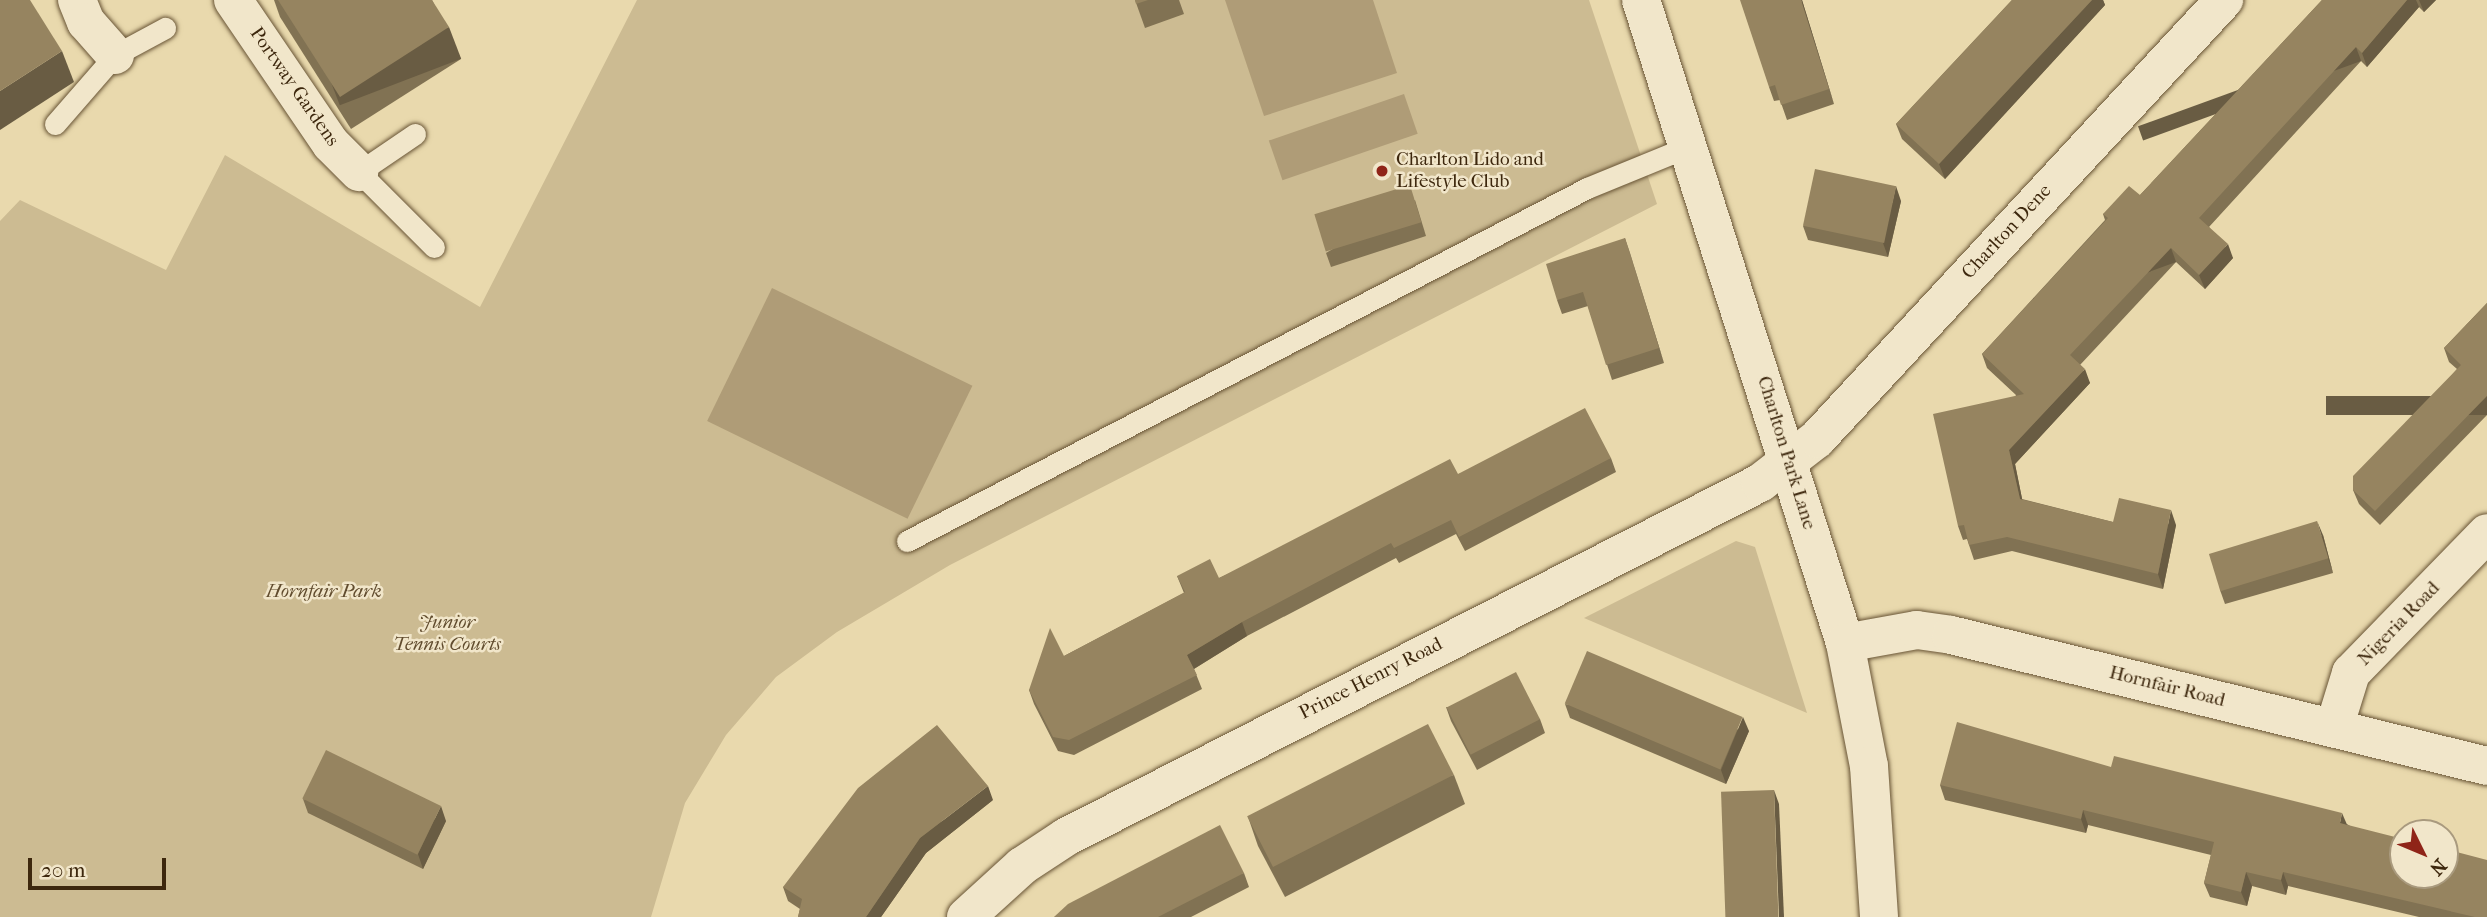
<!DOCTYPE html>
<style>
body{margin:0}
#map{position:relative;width:2487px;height:917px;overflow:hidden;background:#e9d9ad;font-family:"IM FELL French Canon",serif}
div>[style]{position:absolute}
.green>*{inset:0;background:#ccbb92}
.water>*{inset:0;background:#af9c77;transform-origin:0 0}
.roads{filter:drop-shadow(0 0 2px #685435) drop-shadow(0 0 2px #685435)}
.lane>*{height:21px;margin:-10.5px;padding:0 10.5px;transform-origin:10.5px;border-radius:10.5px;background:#f1e6ca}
.street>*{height:38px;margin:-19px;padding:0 19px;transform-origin:19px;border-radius:19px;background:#f1e6ca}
.secondary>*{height:38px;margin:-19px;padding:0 19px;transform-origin:19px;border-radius:19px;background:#f1e6ca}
.wall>*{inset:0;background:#817253}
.shaded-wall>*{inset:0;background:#695c43;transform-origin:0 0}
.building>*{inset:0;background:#968460;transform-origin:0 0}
.dots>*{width:19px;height:19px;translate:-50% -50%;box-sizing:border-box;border:4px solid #f1e6ca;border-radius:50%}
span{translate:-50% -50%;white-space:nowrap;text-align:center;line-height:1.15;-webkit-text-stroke:5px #f1e6ca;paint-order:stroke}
.street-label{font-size:19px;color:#3d270d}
.poi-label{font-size:19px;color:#3d270d}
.left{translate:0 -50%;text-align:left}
.park-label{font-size:19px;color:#614c2e;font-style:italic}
.north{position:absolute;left:2389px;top:819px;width:70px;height:70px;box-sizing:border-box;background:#f1e6ca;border:2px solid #a99a7e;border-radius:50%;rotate:133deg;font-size:19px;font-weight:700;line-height:28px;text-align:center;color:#3d270d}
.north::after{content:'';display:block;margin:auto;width:24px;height:32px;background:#8f2418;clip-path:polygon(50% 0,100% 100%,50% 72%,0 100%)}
.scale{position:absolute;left:28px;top:858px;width:138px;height:32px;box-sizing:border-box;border:4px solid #3d270d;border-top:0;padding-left:9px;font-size:21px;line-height:24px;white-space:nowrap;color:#3d270d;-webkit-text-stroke:5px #f1e6ca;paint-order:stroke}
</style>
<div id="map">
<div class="green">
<i style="clip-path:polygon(637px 0,1589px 0,1657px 204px,950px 565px,837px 632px,776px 677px,726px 735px,685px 803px,651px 917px,0 917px,0 221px,20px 200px,166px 270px,225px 155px,480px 307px)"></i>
<i style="clip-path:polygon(1736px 541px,1755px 547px,1807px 713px,1584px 618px)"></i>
</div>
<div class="water">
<i style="clip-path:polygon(1225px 0,1373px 0,1397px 73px,1264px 116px)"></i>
<i style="left:1404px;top:94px;width:42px;height:143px;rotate:71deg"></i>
<i style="left:772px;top:288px;width:223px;height:148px;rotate:26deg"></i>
</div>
<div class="roads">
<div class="lane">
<i style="left:55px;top:124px;width:91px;rotate:-49deg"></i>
<i style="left:115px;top:55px;width:57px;rotate:-28.4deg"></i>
<i style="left:415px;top:134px;width:68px;rotate:145.8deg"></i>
<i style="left:359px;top:172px;width:106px;rotate:45deg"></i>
<i style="left:907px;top:541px;width:766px;rotate:-27.43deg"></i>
<i style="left:1587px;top:188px;width:111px;rotate:-22.2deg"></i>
</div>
<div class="street">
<i style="left:77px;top:0;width:24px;rotate:68deg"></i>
<i style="left:86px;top:22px;width:44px;rotate:48.7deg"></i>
<i style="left:233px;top:0;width:174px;rotate:55.8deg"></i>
<i style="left:331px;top:144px;width:40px;rotate:45deg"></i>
<i style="left:2334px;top:728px;width:58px;rotate:-72.8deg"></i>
<i style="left:2351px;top:673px;width:195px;rotate:-45.8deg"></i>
<i style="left:966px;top:917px;width:76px;rotate:-42.3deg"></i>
<i style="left:1022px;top:866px;width:53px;rotate:-33.4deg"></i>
<i style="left:1066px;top:837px;width:779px;rotate:-27.03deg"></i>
<i style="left:1760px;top:483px;width:72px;rotate:-37.7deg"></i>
<i style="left:1817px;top:439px;width:599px;rotate:-47.17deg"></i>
</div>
<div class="secondary">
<i style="left:1641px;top:0;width:675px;rotate:72.4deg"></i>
<i style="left:1845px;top:643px;width:125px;rotate:79deg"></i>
<i style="left:1869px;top:766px;width:151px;rotate:86.2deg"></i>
<i style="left:1845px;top:643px;width:73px;rotate:-10.2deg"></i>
<i style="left:1917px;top:630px;width:34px;rotate:8deg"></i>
<i style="left:1951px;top:635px;width:552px;rotate:13.73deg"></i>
</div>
</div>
<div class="wall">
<i style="clip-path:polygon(274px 0,432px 0,461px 59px,351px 129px,280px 17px)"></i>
<i style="clip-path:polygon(1135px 0,1179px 0,1184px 14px,1145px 28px)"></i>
<i style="clip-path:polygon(1802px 0,1834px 104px,1787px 120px,1780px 100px,1774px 101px,1769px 87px)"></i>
<i style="clip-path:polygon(2012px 0,2103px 0,2105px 5px,1945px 179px,1902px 139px,1896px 124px)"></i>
<i style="clip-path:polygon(2322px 0,2436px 0,2424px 12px,2419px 7px,2367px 67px,2361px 61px,2209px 227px,2233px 258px,2205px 289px,2176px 262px,2080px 365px,2090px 383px,2015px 464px,2022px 499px,2113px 522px,2176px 525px,2163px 589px,2012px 551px,1974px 560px,1967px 539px,1963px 540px,1958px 526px,2016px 395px,1987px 368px,1982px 354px,2105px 220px,2103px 214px,2140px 195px)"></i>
<i style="clip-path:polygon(1415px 200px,1426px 236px,1331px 267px,1326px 253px)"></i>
<i style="clip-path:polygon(1901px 201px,1888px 257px,1808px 240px,1803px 226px)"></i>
<i style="clip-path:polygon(1625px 238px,1664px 363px,1612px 380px,1588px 306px,1562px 314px,1557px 300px)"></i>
<i style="clip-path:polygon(2487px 303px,2487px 415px,2380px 525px,2359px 504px,2353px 490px,2457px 369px,2449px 362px,2444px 348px)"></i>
<i style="clip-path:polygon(1611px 458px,1616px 472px,1465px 551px,1456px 534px,1399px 563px,1396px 558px,1247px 636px,1194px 669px,1202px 689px,1074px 755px,1058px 751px,1034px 704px,1029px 690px,1064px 656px,1184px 593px,1177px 576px,1219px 578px,1458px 474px)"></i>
<i style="clip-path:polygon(2323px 535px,2333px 573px,2225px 604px,2220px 590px)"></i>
<i style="clip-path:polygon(1565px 704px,1749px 731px,1726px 784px,1570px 718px)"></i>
<i style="clip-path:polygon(1446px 707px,1540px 719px,1545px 733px,1477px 770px,1451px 721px)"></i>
<i style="clip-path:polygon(2111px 767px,2347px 824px,2487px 917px,2419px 917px,2288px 886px,2286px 895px,2252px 886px,2247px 906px,2210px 897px,2204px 883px,2211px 855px,2088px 825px,2086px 833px,1945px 800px,1940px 785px)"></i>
<i style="clip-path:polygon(1454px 775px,1465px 804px,1285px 897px,1258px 846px,1248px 817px)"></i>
<i style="clip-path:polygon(303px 799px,446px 821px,423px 869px,308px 813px)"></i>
<i style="clip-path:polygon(993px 800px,926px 853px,881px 917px,798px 917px,800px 909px,788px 901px,783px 887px)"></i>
<i style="clip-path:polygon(1244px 873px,1249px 887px,1191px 917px,1054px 917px)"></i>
</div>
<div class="shaded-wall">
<i style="clip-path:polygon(1801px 0,1802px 0,1834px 104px,1829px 89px)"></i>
<i style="clip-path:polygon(2092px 0,2103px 0,2105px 5px,1945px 179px,1939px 164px)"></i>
<i style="clip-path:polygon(2407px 0,2416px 0,2419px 7px,2367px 67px,2362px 53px)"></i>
<i style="clip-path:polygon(2419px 0,2436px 0,2424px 12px)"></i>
<i style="left:449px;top:27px;width:34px;height:130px;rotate:69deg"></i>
<i style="left:2356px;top:47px;width:15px;height:232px;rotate:70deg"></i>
<i style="clip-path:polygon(62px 51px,74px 82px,0 130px,0 91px)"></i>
<i style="clip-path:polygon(1896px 186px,1901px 201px,1888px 257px,1883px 243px)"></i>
<i style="clip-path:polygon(1625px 238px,1630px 253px,1664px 363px,1659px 348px)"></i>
<i style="clip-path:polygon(2228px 244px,2233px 258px,2205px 289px,2199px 275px)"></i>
<i style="left:2171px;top:248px;width:15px;height:147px;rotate:70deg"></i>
<i style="clip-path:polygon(2085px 369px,2090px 383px,2015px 464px,2025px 513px,2020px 499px,2009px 450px)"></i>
<i style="left:2487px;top:396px;width:19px;height:161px;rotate:90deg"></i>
<i style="clip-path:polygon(2171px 510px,2176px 525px,2163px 589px,2158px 574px)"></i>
<i style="clip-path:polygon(2317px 521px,2323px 535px,2333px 573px,2328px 558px)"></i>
<i style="clip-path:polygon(1242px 622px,1247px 636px,1192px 670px,1187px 655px)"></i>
<i style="clip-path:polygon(1743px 717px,1749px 731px,1726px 784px,1721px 770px)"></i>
<i style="clip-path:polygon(988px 786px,993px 800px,926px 853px,881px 917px,866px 917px,920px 838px)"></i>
<i style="clip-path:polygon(1774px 790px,1779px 804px,1784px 917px,1779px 917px)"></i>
<i style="clip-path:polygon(441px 806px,446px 821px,423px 869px,418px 854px)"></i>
<i style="clip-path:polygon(2083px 810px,2088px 825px,2086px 833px,2081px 819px)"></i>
<i style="clip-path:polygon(2342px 813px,2348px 827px,2340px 823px)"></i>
<i style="clip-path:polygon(2246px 872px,2252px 886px,2247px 906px,2241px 892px)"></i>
<i style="clip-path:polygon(2283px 872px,2288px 886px,2286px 895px,2281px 880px)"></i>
</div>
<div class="building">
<i style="clip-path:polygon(0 0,30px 0,62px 51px,0 91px)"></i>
<i style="clip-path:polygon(278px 0,432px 0,449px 27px,340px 97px)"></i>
<i style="clip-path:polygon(1135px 0,1148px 0,1136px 4px)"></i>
<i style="clip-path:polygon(1740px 0,1801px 0,1829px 89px,1781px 105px,1775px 85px,1769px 87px)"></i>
<i style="clip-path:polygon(2012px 0,2092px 0,1939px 164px,1896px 124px)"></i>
<i style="clip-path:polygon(2322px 0,2407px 0,2362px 53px,2356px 47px,2199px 218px,2228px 244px,2199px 275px,2171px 248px,2070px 355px,2085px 369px,2009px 450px,2020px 499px,2113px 522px,2119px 498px,2171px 510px,2158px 574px,2007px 537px,1969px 545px,1964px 525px,1958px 526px,1933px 414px,2024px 394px,1982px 354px,2108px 218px,2103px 214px,2129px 186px,2140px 195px)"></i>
<i style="left:1815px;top:169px;width:83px;height:58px;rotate:12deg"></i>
<i style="left:1410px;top:185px;width:39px;height:100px;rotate:73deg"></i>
<i style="clip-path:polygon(1625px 238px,1659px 348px,1606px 365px,1583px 292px,1557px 300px,1546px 264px)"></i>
<i style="clip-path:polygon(2487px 303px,2487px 396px,2375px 511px,2353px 490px,2353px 476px,2461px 365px,2444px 348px)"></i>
<i style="clip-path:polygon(1585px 408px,1611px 458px,1459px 537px,1451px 520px,1394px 548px,1391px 543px,1242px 622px,1187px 655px,1197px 675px,1069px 740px,1053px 737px,1029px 690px,1050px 628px,1064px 656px,1185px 592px,1177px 576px,1210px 559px,1219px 578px,1450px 459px,1458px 474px)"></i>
<i style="left:2317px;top:521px;width:39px;height:113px;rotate:73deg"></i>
<i style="left:1587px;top:651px;width:169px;height:57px;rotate:23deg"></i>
<i style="left:1516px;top:672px;width:53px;height:78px;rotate:63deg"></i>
<i style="clip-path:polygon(1957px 722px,2111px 767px,2114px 756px,2342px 813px,2340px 823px,2403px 839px,2403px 875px,2445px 875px,2445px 849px,2487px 860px,2487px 917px,2475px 917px,2283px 872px,2281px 880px,2246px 872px,2241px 892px,2204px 883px,2214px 842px,2083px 810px,2081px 819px,1940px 785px)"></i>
<i style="left:1428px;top:724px;width:57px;height:203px;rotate:63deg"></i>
<i style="clip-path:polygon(937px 725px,988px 786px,920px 838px,866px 917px,798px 917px,802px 899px,783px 887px,858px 788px)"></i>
<i style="left:326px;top:750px;width:128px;height:54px;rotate:26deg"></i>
<i style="left:1774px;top:790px;width:127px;height:53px;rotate:88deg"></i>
<i style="clip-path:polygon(1220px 825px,1244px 873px,1158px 917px,1054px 917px,1068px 904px)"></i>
</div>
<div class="dots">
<i style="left:1382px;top:171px;background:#8f2418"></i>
</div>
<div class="street-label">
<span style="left:294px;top:87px;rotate:55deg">Portway Gardens</span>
<span style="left:2007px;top:232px;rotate:-47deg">Charlton Dene</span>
<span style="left:1786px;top:453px;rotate:73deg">Charlton Park Lane</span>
<span style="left:2399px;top:624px;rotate:-46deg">Nigeria Road</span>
<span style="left:1371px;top:679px;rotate:-27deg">Prince Henry Road</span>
<span style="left:2167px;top:687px;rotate:14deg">Hornfair Road</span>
</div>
<div class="poi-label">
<span class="left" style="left:1396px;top:171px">Charlton Lido and<br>Lifestyle Club</span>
</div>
<div class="park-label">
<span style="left:324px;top:592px">Hornfair Park</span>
<span style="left:447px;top:634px">Junior<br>Tennis Courts</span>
</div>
<div class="north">N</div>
<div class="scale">20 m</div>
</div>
